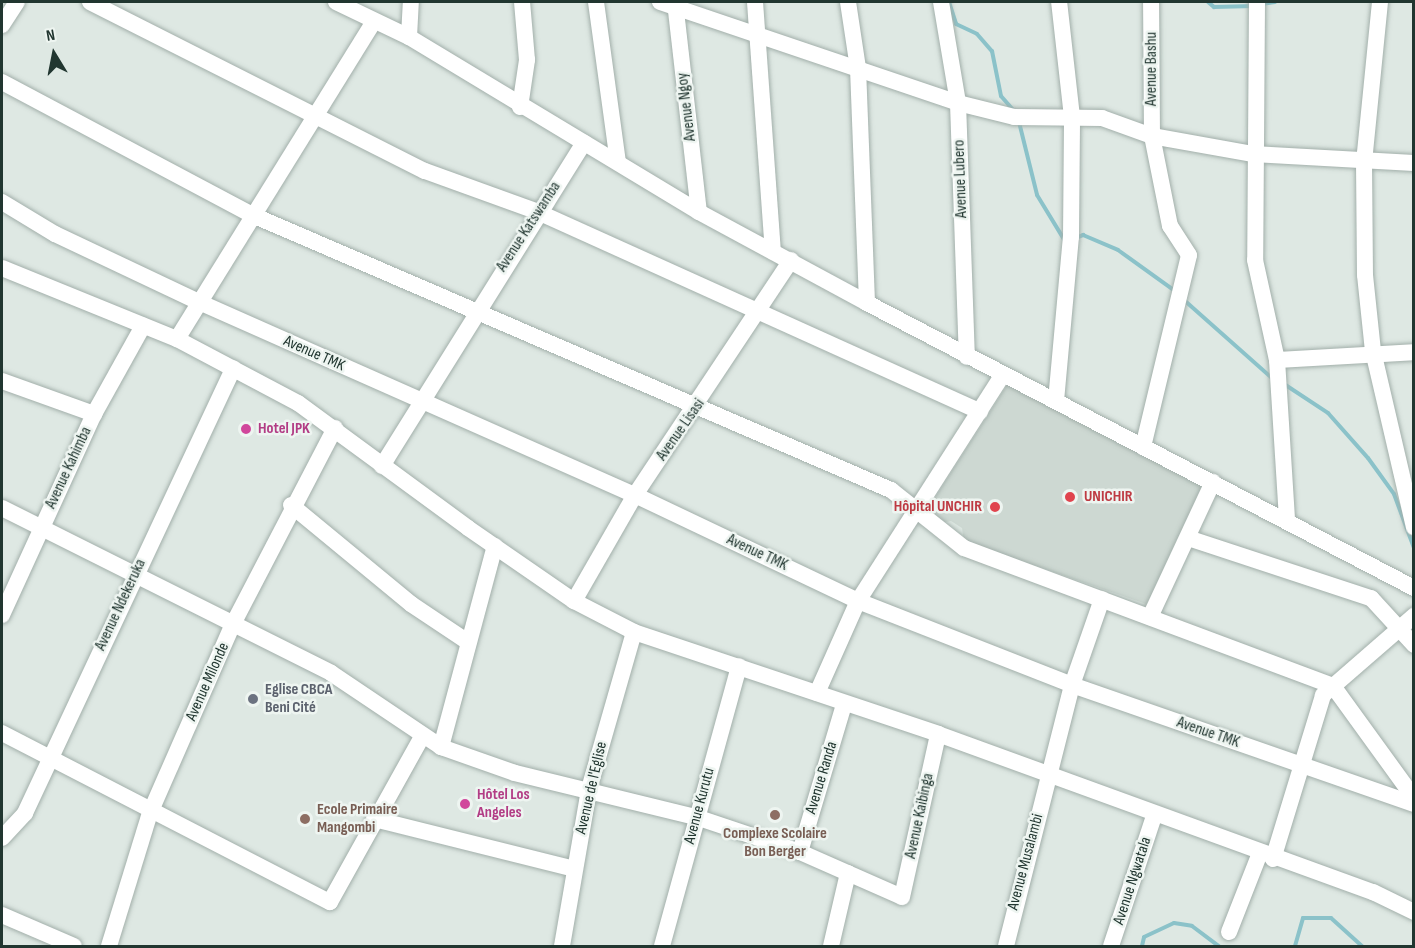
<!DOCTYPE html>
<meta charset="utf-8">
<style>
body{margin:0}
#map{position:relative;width:1415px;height:948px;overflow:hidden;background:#dee8e3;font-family:"Sofia Sans Condensed",sans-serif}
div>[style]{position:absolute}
.built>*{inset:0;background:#cdd8d2}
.stream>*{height:4px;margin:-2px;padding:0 2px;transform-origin:2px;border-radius:2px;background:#8bc2c9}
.roads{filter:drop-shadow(0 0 2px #a2afaa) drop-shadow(0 0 2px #a2afaa)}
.minor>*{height:16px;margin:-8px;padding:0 8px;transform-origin:8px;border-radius:8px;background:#fff}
.dots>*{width:16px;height:16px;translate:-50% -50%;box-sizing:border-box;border:3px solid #eef5f1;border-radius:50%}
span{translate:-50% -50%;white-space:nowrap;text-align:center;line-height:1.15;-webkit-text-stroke:5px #eef5f1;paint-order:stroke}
.street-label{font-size:16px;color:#213630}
.hotel-label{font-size:16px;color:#b23c85;font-weight:700}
.left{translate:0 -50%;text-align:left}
.health-label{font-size:16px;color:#be3a42;font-weight:700}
.right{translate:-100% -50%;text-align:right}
.worship-label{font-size:16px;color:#5b616d;font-weight:700}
.education-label{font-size:16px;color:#785e54;font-weight:700}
.frame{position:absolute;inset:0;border:3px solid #213630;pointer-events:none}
.north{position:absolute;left:24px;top:24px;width:60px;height:60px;-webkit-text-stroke:4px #eef5f1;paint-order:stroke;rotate:350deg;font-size:16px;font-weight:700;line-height:24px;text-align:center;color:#213630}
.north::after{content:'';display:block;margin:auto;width:21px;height:27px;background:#213630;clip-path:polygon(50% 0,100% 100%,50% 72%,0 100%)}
</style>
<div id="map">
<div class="built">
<i style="clip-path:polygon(1009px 382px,1210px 483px,1152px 606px,964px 541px,962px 528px,951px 521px,941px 523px,927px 510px)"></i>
</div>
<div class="stream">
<i style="left:949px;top:2px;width:23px;rotate:72deg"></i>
<i style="left:956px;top:24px;width:23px;rotate:25deg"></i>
<i style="left:977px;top:34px;width:23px;rotate:49deg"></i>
<i style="left:992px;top:51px;width:46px;rotate:78.7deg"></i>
<i style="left:1001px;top:96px;width:18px;rotate:49deg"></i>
<i style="left:1208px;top:2px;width:8px;rotate:40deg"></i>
<i style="left:1214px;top:7px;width:40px;rotate:-1.4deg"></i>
<i style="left:1261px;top:4px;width:14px;rotate:-8deg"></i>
<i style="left:1019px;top:122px;width:75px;rotate:76.1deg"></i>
<i style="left:1037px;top:195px;width:54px;rotate:58.7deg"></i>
<i style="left:1076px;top:238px;width:8px;rotate:-23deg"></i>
<i style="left:1083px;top:235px;width:38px;rotate:23deg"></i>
<i style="left:1118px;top:250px;width:70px;rotate:35.7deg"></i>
<i style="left:1184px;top:300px;width:120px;rotate:41.6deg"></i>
<i style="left:1284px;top:384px;width:53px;rotate:33.4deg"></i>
<i style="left:1328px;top:413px;width:60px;rotate:48.4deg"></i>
<i style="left:1368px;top:458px;width:44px;rotate:54.2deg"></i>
<i style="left:1394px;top:494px;width:58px;rotate:69.7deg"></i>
<i style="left:1142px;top:946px;width:9px;rotate:-77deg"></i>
<i style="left:1144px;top:937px;width:33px;rotate:-25deg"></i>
<i style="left:1174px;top:923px;width:18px;rotate:9deg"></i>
<i style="left:1192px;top:926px;width:34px;rotate:37deg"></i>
<i style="left:1295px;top:946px;width:29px;rotate:-74deg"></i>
<i style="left:1303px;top:918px;width:28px"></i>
<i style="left:1331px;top:918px;width:42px;rotate:42.1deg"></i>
</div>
<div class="roads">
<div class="minor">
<i style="left:90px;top:2px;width:375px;rotate:26.8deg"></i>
<i style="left:425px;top:171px;width:120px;rotate:19.9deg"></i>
<i style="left:538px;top:212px;width:485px;rotate:24.3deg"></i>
<i style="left:336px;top:2px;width:81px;rotate:25.6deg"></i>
<i style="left:409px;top:37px;width:339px;rotate:31.1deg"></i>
<i style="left:699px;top:212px;width:191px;rotate:28.4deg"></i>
<i style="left:867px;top:303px;width:617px;rotate:27.52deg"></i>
<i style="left:596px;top:2px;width:162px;rotate:82.2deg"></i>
<i style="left:660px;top:2px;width:315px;rotate:18.7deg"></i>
<i style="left:958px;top:103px;width:58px;rotate:14deg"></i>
<i style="left:1014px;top:117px;width:88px;rotate:0.7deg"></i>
<i style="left:1102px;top:118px;width:53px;rotate:19.8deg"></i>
<i style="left:1152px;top:136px;width:103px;rotate:10.1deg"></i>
<i style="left:1253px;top:154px;width:161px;rotate:3.2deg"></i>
<i style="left:675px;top:2px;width:211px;rotate:83.5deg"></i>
<i style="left:755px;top:2px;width:250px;rotate:85.9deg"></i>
<i style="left:848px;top:2px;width:67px;rotate:81.4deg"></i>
<i style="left:858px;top:68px;width:235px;rotate:87.8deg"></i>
<i style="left:941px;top:2px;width:102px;rotate:80.4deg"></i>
<i style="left:958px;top:103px;width:254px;rotate:88deg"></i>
<i style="left:1257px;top:2px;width:258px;rotate:90.4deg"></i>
<i style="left:1255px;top:260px;width:102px;rotate:77.6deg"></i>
<i style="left:1277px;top:360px;width:158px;rotate:86.4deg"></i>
<i style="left:1380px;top:2px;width:161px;rotate:95.7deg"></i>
<i style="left:1364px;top:162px;width:113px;rotate:89.5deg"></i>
<i style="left:1365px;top:275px;width:76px;rotate:84deg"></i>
<i style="left:1373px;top:351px;width:181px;rotate:76.9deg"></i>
<i style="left:2px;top:25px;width:27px;rotate:-57deg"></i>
<i style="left:409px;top:37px;width:35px;rotate:-87deg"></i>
<i style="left:2px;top:82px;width:281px;rotate:28deg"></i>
<i style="left:250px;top:214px;width:698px;rotate:23.3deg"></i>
<i style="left:891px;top:490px;width:93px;rotate:38.5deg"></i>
<i style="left:964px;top:548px;width:394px;rotate:20.5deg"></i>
<i style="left:1333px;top:686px;width:138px;rotate:54.1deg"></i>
<i style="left:520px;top:107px;width:48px;rotate:-81.5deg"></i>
<i style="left:527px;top:60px;width:58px;rotate:-94.9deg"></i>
<i style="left:2px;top:202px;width:62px;rotate:31.1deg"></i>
<i style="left:55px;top:234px;width:159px;rotate:25.3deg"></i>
<i style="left:199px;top:302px;width:477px;rotate:23.9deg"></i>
<i style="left:635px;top:495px;width:247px;rotate:25.4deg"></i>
<i style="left:858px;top:601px;width:230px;rotate:21.4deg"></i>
<i style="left:1072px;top:685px;width:362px;rotate:19.2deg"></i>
<i style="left:2px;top:268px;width:189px;rotate:22.1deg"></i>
<i style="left:177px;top:339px;width:137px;rotate:27.9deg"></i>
<i style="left:298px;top:403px;width:211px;rotate:36.3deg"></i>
<i style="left:468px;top:528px;width:129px;rotate:34.6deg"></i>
<i style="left:574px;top:601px;width:68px;rotate:27.3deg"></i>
<i style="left:634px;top:632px;width:321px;rotate:18.5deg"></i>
<i style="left:938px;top:734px;width:463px;rotate:20deg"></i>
<i style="left:1373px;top:892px;width:46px;rotate:26deg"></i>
<i style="left:177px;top:339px;width:374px;rotate:-58.2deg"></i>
<i style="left:1277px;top:360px;width:137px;rotate:-3.3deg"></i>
<i style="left:2px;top:381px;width:98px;rotate:19.7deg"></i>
<i style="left:1056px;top:401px;width:165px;rotate:-84.8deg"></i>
<i style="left:1071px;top:237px;width:120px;rotate:-89.5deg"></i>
<i style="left:1072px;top:117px;width:116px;rotate:-96.4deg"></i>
<i style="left:1143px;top:447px;width:197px;rotate:-76.5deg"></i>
<i style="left:1189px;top:255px;width:35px;rotate:-123deg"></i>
<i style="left:1170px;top:226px;width:92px;rotate:-101.3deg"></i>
<i style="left:1152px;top:136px;width:134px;rotate:-90.4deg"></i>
<i style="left:382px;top:466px;width:381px;rotate:-58deg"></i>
<i style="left:291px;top:505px;width:156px;rotate:39.5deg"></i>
<i style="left:411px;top:604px;width:69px;rotate:33.7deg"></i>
<i style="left:2px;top:508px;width:368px;rotate:26.6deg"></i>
<i style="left:331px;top:673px;width:133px;rotate:33.9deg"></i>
<i style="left:441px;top:747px;width:78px;rotate:19.4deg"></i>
<i style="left:515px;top:773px;width:186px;rotate:13.7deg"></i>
<i style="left:696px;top:817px;width:110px;rotate:18.6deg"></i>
<i style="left:800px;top:852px;width:111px;rotate:23.8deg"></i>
<i style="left:902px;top:897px;width:167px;rotate:-77.5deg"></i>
<i style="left:1188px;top:538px;width:193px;rotate:18.2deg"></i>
<i style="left:1371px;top:598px;width:64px;rotate:47.5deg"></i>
<i style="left:574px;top:601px;width:122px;rotate:-60.1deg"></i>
<i style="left:635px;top:495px;width:282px;rotate:-56.4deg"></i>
<i style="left:2px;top:615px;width:221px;rotate:-65.4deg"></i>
<i style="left:94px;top:414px;width:101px;rotate:-60.9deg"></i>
<i style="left:1150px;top:617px;width:149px;rotate:-65deg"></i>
<i style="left:817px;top:693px;width:101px;rotate:-66deg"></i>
<i style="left:858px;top:601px;width:269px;rotate:-57.4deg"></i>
<i style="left:2px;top:733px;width:369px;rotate:27.3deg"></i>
<i style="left:330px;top:902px;width:189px;rotate:-60.9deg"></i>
<i style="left:441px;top:747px;width:208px;rotate:-75deg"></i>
<i style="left:374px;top:819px;width:206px;rotate:14deg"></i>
<i style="left:2px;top:838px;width:34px;rotate:-47deg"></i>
<i style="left:25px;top:813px;width:491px;rotate:-64.9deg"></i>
<i style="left:800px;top:852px;width:154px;rotate:-73.4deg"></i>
<i style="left:1273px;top:859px;width:171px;rotate:-73deg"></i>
<i style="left:1323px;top:695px;width:121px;rotate:-41deg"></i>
<i style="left:2px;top:915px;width:78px;rotate:23.3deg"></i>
<i style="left:1229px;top:932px;width:85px;rotate:-68.6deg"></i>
<i style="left:109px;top:946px;width:139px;rotate:-72.9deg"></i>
<i style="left:150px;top:813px;width:206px;rotate:-66.3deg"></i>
<i style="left:233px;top:624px;width:221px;rotate:-62.5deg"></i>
<i style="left:562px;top:946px;width:159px;rotate:-80.2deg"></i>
<i style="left:589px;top:789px;width:163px;rotate:-74deg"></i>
<i style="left:662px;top:946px;width:290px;rotate:-74.6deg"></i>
<i style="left:831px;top:946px;width:75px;rotate:-76.9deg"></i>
<i style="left:1006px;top:946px;width:269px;rotate:-75.8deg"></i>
<i style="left:1072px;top:685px;width:91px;rotate:-70.8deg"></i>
<i style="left:1111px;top:946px;width:137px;rotate:-71.7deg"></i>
</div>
</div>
<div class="dots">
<i style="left:246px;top:429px;background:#d1479c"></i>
<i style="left:1070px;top:497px;background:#e0444e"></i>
<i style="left:995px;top:507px;background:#e0444e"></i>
<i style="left:253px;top:699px;background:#6b7280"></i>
<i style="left:465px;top:804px;background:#d1479c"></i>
<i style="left:775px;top:815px;background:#8d6e63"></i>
<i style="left:305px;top:819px;background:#8d6e63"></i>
</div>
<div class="street-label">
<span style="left:1152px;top:69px;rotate:-90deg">Avenue Bashu</span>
<span style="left:687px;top:107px;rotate:-97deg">Avenue Ngoy</span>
<span style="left:961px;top:179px;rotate:-92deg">Avenue Lubero</span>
<span style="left:529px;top:227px;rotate:-57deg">Avenue Katswamba</span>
<span style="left:314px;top:354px;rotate:24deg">Avenue TMK</span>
<span style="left:681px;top:430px;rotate:-55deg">Avenue Lisasi</span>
<span style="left:69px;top:468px;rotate:-65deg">Avenue Kahimba</span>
<span style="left:757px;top:553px;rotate:25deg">Avenue TMK</span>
<span style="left:121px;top:605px;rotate:-65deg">Avenue Ndekeruka</span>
<span style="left:208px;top:682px;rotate:-66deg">Avenue Milonde</span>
<span style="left:1208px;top:733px;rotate:19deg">Avenue TMK</span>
<span style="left:822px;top:778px;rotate:-73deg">Avenue Randa</span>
<span style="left:592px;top:788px;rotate:-77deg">Avenue de l'Eglise</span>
<span style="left:700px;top:806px;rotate:-75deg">Avenue Kurutu</span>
<span style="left:920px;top:816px;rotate:-78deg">Avenue Kaibinga</span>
<span style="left:1026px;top:862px;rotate:-75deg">Avenue Musalambi</span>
<span style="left:1133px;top:881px;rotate:-72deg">Avenue Ngwatala</span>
</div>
<div class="hotel-label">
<span class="left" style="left:258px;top:429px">Hotel JPK</span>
<span class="left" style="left:477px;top:804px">Hôtel Los<br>Angeles</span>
</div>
<div class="health-label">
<span class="left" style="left:1084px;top:497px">UNICHIR</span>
<span class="right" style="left:982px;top:507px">Hôpital UNCHIR</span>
</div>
<div class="worship-label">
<span class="left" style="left:265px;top:699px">Eglise CBCA<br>Beni Cité</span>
</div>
<div class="education-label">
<span class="left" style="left:317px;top:819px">Ecole Primaire<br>Mangombi</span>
<span style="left:775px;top:843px">Complexe Scolaire<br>Bon Berger</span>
</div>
<div class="frame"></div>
<div class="north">N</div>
</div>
